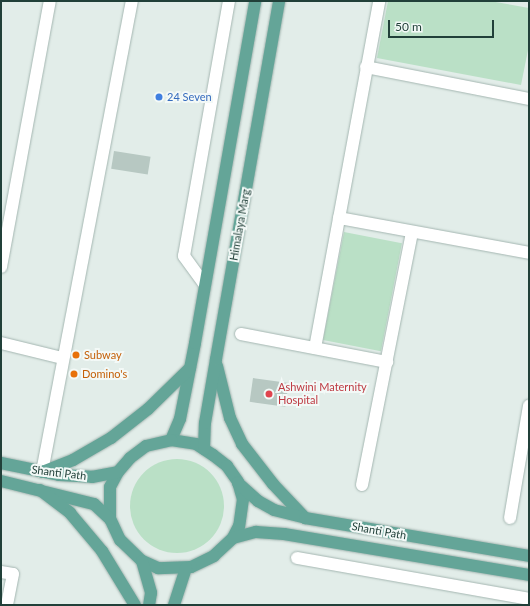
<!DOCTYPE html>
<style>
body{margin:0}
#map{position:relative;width:530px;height:606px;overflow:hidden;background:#e2ede9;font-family:Lato,sans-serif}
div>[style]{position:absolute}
.green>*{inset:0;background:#bae0c6;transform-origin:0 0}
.round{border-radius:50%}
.building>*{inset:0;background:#b7c8c2;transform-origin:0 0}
.roads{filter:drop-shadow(0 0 1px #a4b6b1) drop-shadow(0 0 1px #a4b6b1)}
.minor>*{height:12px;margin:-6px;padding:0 6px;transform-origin:6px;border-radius:6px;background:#fff}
.major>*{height:12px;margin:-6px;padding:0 6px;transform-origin:6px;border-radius:6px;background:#64a598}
.dots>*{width:11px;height:11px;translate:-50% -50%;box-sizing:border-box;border:2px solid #f3f9f7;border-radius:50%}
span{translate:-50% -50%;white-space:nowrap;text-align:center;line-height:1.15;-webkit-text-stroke:4px #f3f9f7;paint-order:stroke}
.shop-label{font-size:11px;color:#366cbe}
.left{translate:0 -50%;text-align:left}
.street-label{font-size:11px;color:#214039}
.food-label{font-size:11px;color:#c56008}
.health-label{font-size:11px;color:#be3a42}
.frame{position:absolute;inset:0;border:2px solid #214039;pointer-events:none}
.scale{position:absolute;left:388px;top:20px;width:106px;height:18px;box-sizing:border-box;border:2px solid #214039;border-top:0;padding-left:5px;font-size:12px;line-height:14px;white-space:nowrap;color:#214039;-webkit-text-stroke:3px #f3f9f7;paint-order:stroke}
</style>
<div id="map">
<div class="green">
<i style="clip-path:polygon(388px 1px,490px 1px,529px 8px,529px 45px,521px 85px,377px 58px)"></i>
<i style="left:344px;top:232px;width:59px;height:110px;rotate:11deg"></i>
<i class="round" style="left:130px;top:459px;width:94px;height:94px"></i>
</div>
<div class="building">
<i style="left:114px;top:151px;width:37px;height:18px;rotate:9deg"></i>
<i style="left:253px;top:378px;width:36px;height:24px;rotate:8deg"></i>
</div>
<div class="roads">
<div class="minor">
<i style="left:366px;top:67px;width:166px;rotate:11.1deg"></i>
<i style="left:339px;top:218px;width:193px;rotate:10.4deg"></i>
<i style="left:1px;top:267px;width:270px;rotate:-79.6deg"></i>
<i style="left:205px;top:285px;width:36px;rotate:-126deg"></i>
<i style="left:184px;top:256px;width:259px;rotate:-80deg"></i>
<i style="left:241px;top:334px;width:149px;rotate:10.9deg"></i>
<i style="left:1px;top:343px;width:63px;rotate:13.8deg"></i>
<i style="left:315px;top:348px;width:353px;rotate:-79.5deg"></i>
<i style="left:42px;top:472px;width:480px;rotate:-79.2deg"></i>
<i style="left:362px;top:485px;width:258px;rotate:-78.8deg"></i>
<i style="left:510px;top:518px;width:114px;rotate:-80.4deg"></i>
<i style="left:297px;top:558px;width:236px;rotate:10deg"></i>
<i style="left:1px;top:572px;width:12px;rotate:9deg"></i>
<i style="left:13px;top:574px;width:32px;rotate:101deg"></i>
</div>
<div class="major">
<i style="left:217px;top:366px;width:54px;rotate:76deg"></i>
<i style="left:230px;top:418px;width:29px;rotate:65deg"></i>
<i style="left:242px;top:444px;width:51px;rotate:52.2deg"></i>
<i style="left:273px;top:484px;width:47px;rotate:46.7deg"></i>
<i style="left:171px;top:440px;width:23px;rotate:-67deg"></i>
<i style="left:180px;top:419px;width:77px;rotate:-78.8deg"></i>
<i style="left:195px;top:343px;width:347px;rotate:-80deg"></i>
<i style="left:171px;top:440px;width:25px;rotate:9deg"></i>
<i style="left:196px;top:444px;width:20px;rotate:33deg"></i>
<i style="left:213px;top:455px;width:18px;rotate:38deg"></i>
<i style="left:227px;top:466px;width:19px;rotate:55deg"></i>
<i style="left:238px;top:482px;width:18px;rotate:74deg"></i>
<i style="left:243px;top:499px;width:27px;rotate:98deg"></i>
<i style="left:239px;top:526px;width:13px;rotate:117deg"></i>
<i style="left:233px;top:538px;width:26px;rotate:137deg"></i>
<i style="left:214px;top:556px;width:25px;rotate:154deg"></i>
<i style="left:191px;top:567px;width:33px;rotate:178deg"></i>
<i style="left:158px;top:568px;width:17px;rotate:-156deg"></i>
<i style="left:142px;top:561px;width:30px;rotate:-136deg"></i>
<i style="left:120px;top:540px;width:23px;rotate:-115deg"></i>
<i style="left:110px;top:519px;width:32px;rotate:-90deg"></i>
<i style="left:110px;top:487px;width:17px;rotate:-62deg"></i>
<i style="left:118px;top:472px;width:18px;rotate:-49deg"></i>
<i style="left:130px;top:458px;width:20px;rotate:-37deg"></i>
<i style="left:146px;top:446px;width:26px;rotate:-13deg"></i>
<i style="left:204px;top:449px;width:26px;rotate:-88deg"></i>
<i style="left:205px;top:423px;width:65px;rotate:-80.2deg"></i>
<i style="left:216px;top:359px;width:364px;rotate:-80deg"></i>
<i style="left:1px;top:463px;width:59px;rotate:11.7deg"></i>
<i style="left:59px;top:475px;width:33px;rotate:3deg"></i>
<i style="left:92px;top:477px;width:26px;rotate:-11deg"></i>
<i style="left:42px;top:472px;width:33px;rotate:-21deg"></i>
<i style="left:73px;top:460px;width:44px;rotate:-30.1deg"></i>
<i style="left:111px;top:438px;width:47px;rotate:-38.1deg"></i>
<i style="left:148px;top:409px;width:59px;rotate:-44.3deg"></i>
<i style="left:1px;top:481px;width:96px;rotate:13.9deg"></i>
<i style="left:94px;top:504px;width:22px;rotate:43deg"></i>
<i style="left:238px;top:483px;width:27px;rotate:42deg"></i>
<i style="left:258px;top:501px;width:18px;rotate:29deg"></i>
<i style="left:274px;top:510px;width:32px;rotate:14deg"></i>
<i style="left:305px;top:518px;width:227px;rotate:9.6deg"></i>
<i style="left:40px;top:490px;width:38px;rotate:37deg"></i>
<i style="left:70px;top:513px;width:50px;rotate:49.9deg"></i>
<i style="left:102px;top:551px;width:63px;rotate:58.6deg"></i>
<i style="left:233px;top:538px;width:24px;rotate:-15deg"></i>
<i style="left:256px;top:532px;width:28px;rotate:4deg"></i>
<i style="left:284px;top:534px;width:248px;rotate:9.5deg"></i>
<i style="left:142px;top:561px;width:33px;rotate:74deg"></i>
<i style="left:151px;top:593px;width:12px;rotate:99deg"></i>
<i style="left:174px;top:605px;width:39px;rotate:-72deg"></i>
</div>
</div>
<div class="dots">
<i style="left:159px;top:97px;background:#3f7fe0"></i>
<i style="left:76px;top:355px;background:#e8710a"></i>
<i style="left:74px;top:374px;background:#e8710a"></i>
<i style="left:269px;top:394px;background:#e0444e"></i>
</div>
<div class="shop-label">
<span class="left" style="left:167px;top:97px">24 Seven</span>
</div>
<div class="street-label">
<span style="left:240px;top:225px;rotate:-80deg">Himalaya Marg</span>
<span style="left:59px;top:473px;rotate:7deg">Shanti Path</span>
<span style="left:379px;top:531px;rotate:10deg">Shanti Path</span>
</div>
<div class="food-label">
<span class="left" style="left:84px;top:355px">Subway</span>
<span class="left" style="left:82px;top:374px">Domino's</span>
</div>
<div class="health-label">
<span class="left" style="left:278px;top:394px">Ashwini Maternity<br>Hospital</span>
</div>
<div class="frame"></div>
<div class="scale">50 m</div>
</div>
